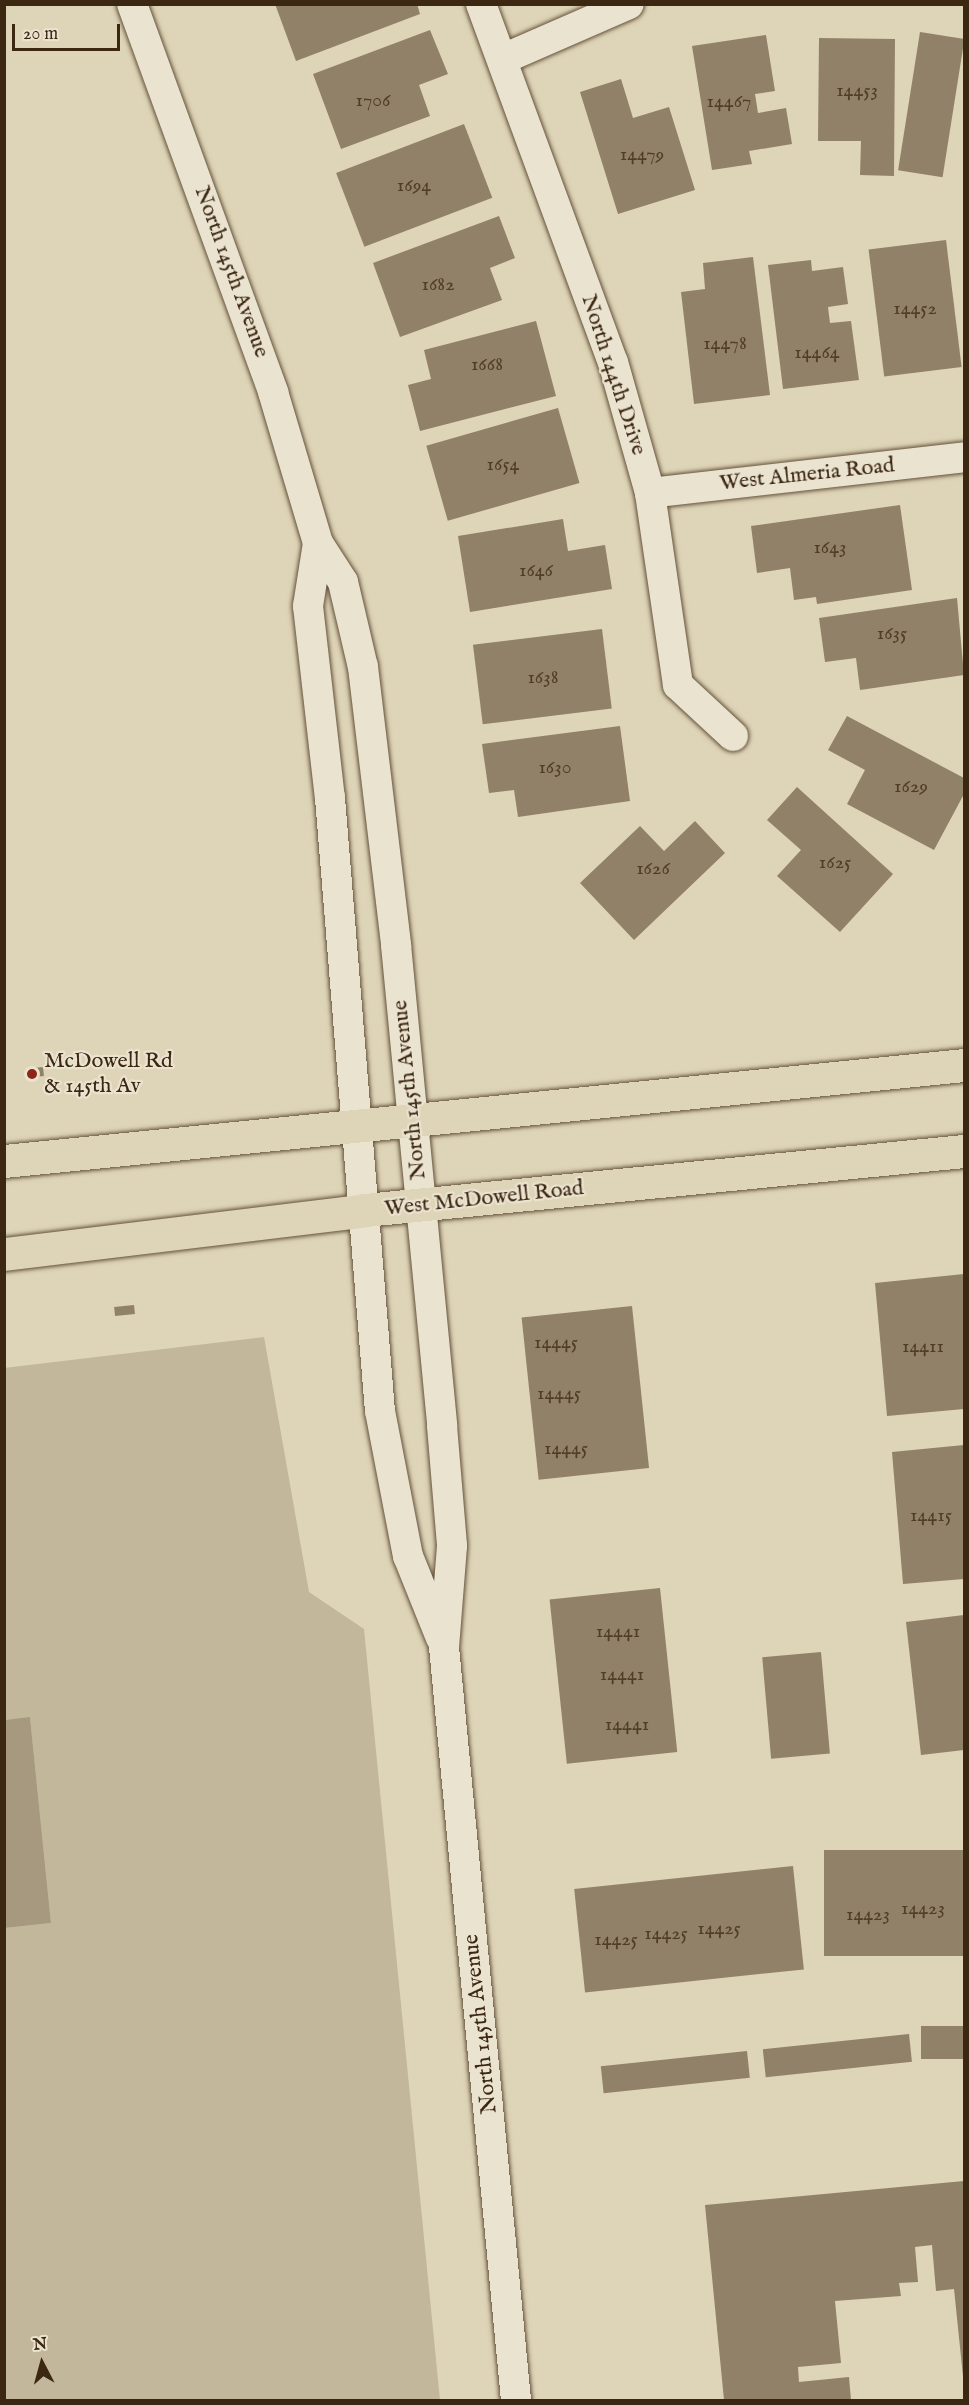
<!DOCTYPE html>
<style>
body{margin:0}
#map{position:relative;width:969px;height:2405px;overflow:hidden;background:#ded4b7;font-family:"IM FELL English",serif}
div>[style]{position:absolute}
.green>*{inset:0;background:#c2b79b}
.water>*{inset:0;background:#a7997f}
.building>*{inset:0;background:#908168;transform-origin:0 0}
.roads{filter:drop-shadow(0 0 2px #64523b) drop-shadow(0 0 2px #64523b)}
.street>*{height:30px;margin:-15px;padding:0 15px;transform-origin:15px;border-radius:15px;background:#eae3d0}
.primary>*{height:33px;margin:-16.5px;padding:0 16.5px;transform-origin:16.5px;border-radius:16.5px;background:#ded4b7}
.dots>*{width:16px;height:16px;translate:-50% -50%;box-sizing:border-box;border:3px solid #eae3d0;border-radius:50%}
span{translate:-50% -50%;white-space:nowrap;text-align:center;line-height:1.15;-webkit-text-stroke:4.5px #eae3d0;paint-order:stroke}
.number-label{font-size:20px;color:#513e28}
.number-label span{-webkit-text-stroke-width:0}
.street-label{font-size:22px;color:#3c2712}
.poi-label{font-size:22px;color:#3c2712}
.left{translate:0 -50%;text-align:left}
.frame{position:absolute;inset:0;border:6px solid #3c2712;pointer-events:none}
.north{position:absolute;left:12px;top:2333px;width:60px;height:60px;-webkit-text-stroke:4px #eae3d0;paint-order:stroke;rotate:354deg;font-size:16px;font-weight:700;line-height:24px;text-align:center;color:#3c2712}
.north::after{content:'';display:block;margin:auto;width:21px;height:27px;background:#3c2712;clip-path:polygon(50% 0,100% 100%,50% 72%,0 100%)}
.scale{position:absolute;left:12px;top:24px;width:108px;height:27px;box-sizing:border-box;border:3px solid #3c2712;border-top:0;padding-left:8px;font-size:18px;line-height:21px;white-space:nowrap;color:#3c2712;-webkit-text-stroke:4px #eae3d0;paint-order:stroke}
</style>
<div id="map">
<div class="green">
<i style="clip-path:polygon(264px 1337px,309px 1592px,364px 1629px,440px 2400px,5px 2400px,5px 1928px,51px 1923px,30px 1718px,5px 1720px,4px 1368px)"></i>
</div>
<div class="water">
<i style="clip-path:polygon(30px 1717px,51px 1923px,5px 1928px,5px 1720px)"></i>
</div>
<div class="building">
<i style="clip-path:polygon(275px 4px,417px 4px,420px 14px,296px 61px)"></i>
<i style="clip-path:polygon(430px 30px,448px 74px,419px 85px,430px 116px,341px 149px,313px 74px)"></i>
<i style="left:920px;top:32px;width:45px;height:140px;rotate:9deg"></i>
<i style="clip-path:polygon(766px 35px,775px 91px,755px 94px,758px 113px,786px 108px,792px 144px,749px 151px,752px 164px,712px 170px,692px 46px)"></i>
<i style="clip-path:polygon(819px 38px,895px 39px,894px 176px,860px 175px,861px 141px,818px 141px)"></i>
<i style="clip-path:polygon(621px 79px,633px 118px,669px 107px,695px 190px,618px 214px,580px 92px)"></i>
<i style="left:464px;top:124px;width:79px;height:137px;rotate:69deg"></i>
<i style="clip-path:polygon(499px 216px,515px 258px,490px 268px,502px 300px,400px 337px,373px 263px)"></i>
<i style="left:946px;top:240px;width:128px;height:78px;rotate:83deg"></i>
<i style="clip-path:polygon(753px 257px,770px 395px,694px 404px,681px 292px,705px 289px,703px 263px)"></i>
<i style="clip-path:polygon(811px 260px,812px 271px,843px 267px,848px 304px,828px 307px,830px 323px,851px 321px,859px 380px,783px 389px,768px 265px)"></i>
<i style="clip-path:polygon(536px 321px,556px 396px,420px 431px,408px 385px,431px 379px,424px 350px)"></i>
<i style="left:558px;top:408px;width:78px;height:137px;rotate:74deg"></i>
<i style="clip-path:polygon(900px 505px,912px 590px,817px 604px,816px 597px,794px 600px,790px 568px,757px 573px,751px 526px)"></i>
<i style="clip-path:polygon(563px 519px,568px 551px,605px 545px,612px 589px,470px 612px,458px 536px)"></i>
<i style="clip-path:polygon(957px 598px,964px 675px,860px 690px,856px 658px,825px 662px,819px 618px)"></i>
<i style="left:602px;top:629px;width:80px;height:130px;rotate:83deg"></i>
<i style="clip-path:polygon(847px 716px,964px 778px,964px 794px,934px 850px,847px 804px,865px 770px,828px 750px)"></i>
<i style="clip-path:polygon(620px 726px,630px 801px,518px 817px,514px 790px,489px 793px,482px 744px)"></i>
<i style="clip-path:polygon(797px 787px,893px 874px,840px 932px,777px 876px,801px 850px,767px 820px)"></i>
<i style="clip-path:polygon(695px 821px,725px 853px,634px 940px,580px 883px,640px 826px,664px 851px)"></i>
<i style="left:43px;top:1067px;width:9px;height:16px;rotate:84deg"></i>
<i style="clip-path:polygon(964px 1274px,964px 1409px,887px 1416px,875px 1283px)"></i>
<i style="left:134px;top:1305px;width:9px;height:20px;rotate:84deg"></i>
<i style="left:632px;top:1306px;width:163px;height:111px;rotate:84deg"></i>
<i style="clip-path:polygon(964px 1445px,964px 1579px,903px 1584px,892px 1452px)"></i>
<i style="left:660px;top:1588px;width:165px;height:111px;rotate:84deg"></i>
<i style="clip-path:polygon(964px 1615px,964px 1750px,921px 1755px,906px 1622px)"></i>
<i style="left:821px;top:1652px;width:102px;height:59px;rotate:85deg"></i>
<i style="left:964px;top:1850px;width:106px;height:140px;rotate:90deg"></i>
<i style="left:793px;top:1866px;width:104px;height:220px;rotate:84deg"></i>
<i style="left:964px;top:2026px;width:33px;height:43px;rotate:90deg"></i>
<i style="left:909px;top:2034px;width:28px;height:147px;rotate:84deg"></i>
<i style="left:747px;top:2051px;width:27px;height:147px;rotate:84deg"></i>
<i style="clip-path:polygon(964px 2181px,964px 2386px,954px 2289px,936px 2291px,932px 2245px,915px 2247px,918px 2282px,899px 2283px,901px 2296px,835px 2301px,841px 2363px,798px 2367px,799px 2382px,849px 2377px,851px 2400px,724px 2400px,705px 2205px)"></i>
</div>
<div class="roads">
<div class="street">
<i style="left:132px;top:4px;width:413px;rotate:70deg"></i>
<i style="left:273px;top:392px;width:158px;rotate:73.4deg"></i>
<i style="left:318px;top:543px;width:46px;rotate:57.3deg"></i>
<i style="left:343px;top:582px;width:87px;rotate:76.8deg"></i>
<i style="left:363px;top:667px;width:280px;rotate:83.2deg"></i>
<i style="left:396px;top:945px;width:483px;rotate:84.5deg"></i>
<i style="left:442px;top:1426px;width:120px;rotate:85.2deg"></i>
<i style="left:452px;top:1546px;width:101px;rotate:94.5deg"></i>
<i style="left:444px;top:1647px;width:756px;rotate:84.54deg"></i>
<i style="left:481px;top:4px;width:382px;rotate:69.8deg"></i>
<i style="left:613px;top:362px;width:136px;rotate:74.2deg"></i>
<i style="left:650px;top:493px;width:194px;rotate:81.7deg"></i>
<i style="left:678px;top:685px;width:75px;rotate:42.8deg"></i>
<i style="left:503px;top:59px;width:137px;rotate:-23.6deg"></i>
<i style="left:650px;top:493px;width:316px;rotate:-6.5deg"></i>
<i style="left:318px;top:543px;width:64px;rotate:99deg"></i>
<i style="left:308px;top:606px;width:193px;rotate:83.5deg"></i>
<i style="left:330px;top:798px;width:615px;rotate:85.34deg"></i>
<i style="left:380px;top:1411px;width:148px;rotate:79.1deg"></i>
<i style="left:408px;top:1556px;width:88px;rotate:68.1deg"></i>
</div>
<div class="primary">
<i style="left:4px;top:1161px;width:965px;rotate:-5.71deg"></i>
<i style="left:4px;top:1254px;width:364px;rotate:-6.9deg"></i>
<i style="left:365px;top:1210px;width:602px;rotate:-5.63deg"></i>
</div>
</div>
<div class="dots">
<i style="left:32px;top:1074px;background:#8f2418"></i>
</div>
<div class="number-label">
<span style="left:857px;top:90px">14453</span>
<span style="left:373px;top:100px">1706</span>
<span style="left:729px;top:101px">14467</span>
<span style="left:642px;top:154px">14479</span>
<span style="left:414px;top:185px">1694</span>
<span style="left:438px;top:284px">1682</span>
<span style="left:915px;top:308px">14452</span>
<span style="left:725px;top:343px">14478</span>
<span style="left:817px;top:352px">14464</span>
<span style="left:487px;top:364px">1668</span>
<span style="left:503px;top:464px">1654</span>
<span style="left:830px;top:547px">1643</span>
<span style="left:536px;top:570px">1646</span>
<span style="left:892px;top:633px">1635</span>
<span style="left:543px;top:677px">1638</span>
<span style="left:555px;top:767px">1630</span>
<span style="left:911px;top:786px">1629</span>
<span style="left:835px;top:862px">1625</span>
<span style="left:653px;top:868px">1626</span>
<span style="left:556px;top:1342px">14445</span>
<span style="left:923px;top:1346px">14411</span>
<span style="left:559px;top:1393px">14445</span>
<span style="left:566px;top:1448px">14445</span>
<span style="left:931px;top:1515px">14415</span>
<span style="left:618px;top:1631px">14441</span>
<span style="left:622px;top:1674px">14441</span>
<span style="left:627px;top:1724px">14441</span>
<span style="left:923px;top:1908px">14423</span>
<span style="left:868px;top:1914px">14423</span>
<span style="left:719px;top:1928px">14425</span>
<span style="left:666px;top:1933px">14425</span>
<span style="left:616px;top:1939px">14425</span>
</div>
<div class="street-label">
<span style="left:231px;top:272px;rotate:70deg">North 145th Avenue</span>
<span style="left:613px;top:375px;rotate:72deg">North 144th Drive</span>
<span style="left:807px;top:475px;rotate:-6deg">West Almeria Road</span>
<span style="left:410px;top:1090px;rotate:-96deg">North 145th Avenue</span>
<span style="left:484px;top:1199px;rotate:-6deg">West McDowell Road</span>
<span style="left:481px;top:2024px;rotate:-96deg">North 145th Avenue</span>
</div>
<div class="poi-label">
<span class="left" style="left:44px;top:1074px">McDowell Rd<br>&amp; 145th Av</span>
</div>
<div class="frame"></div>
<div class="north">N</div>
<div class="scale">20 m</div>
</div>
